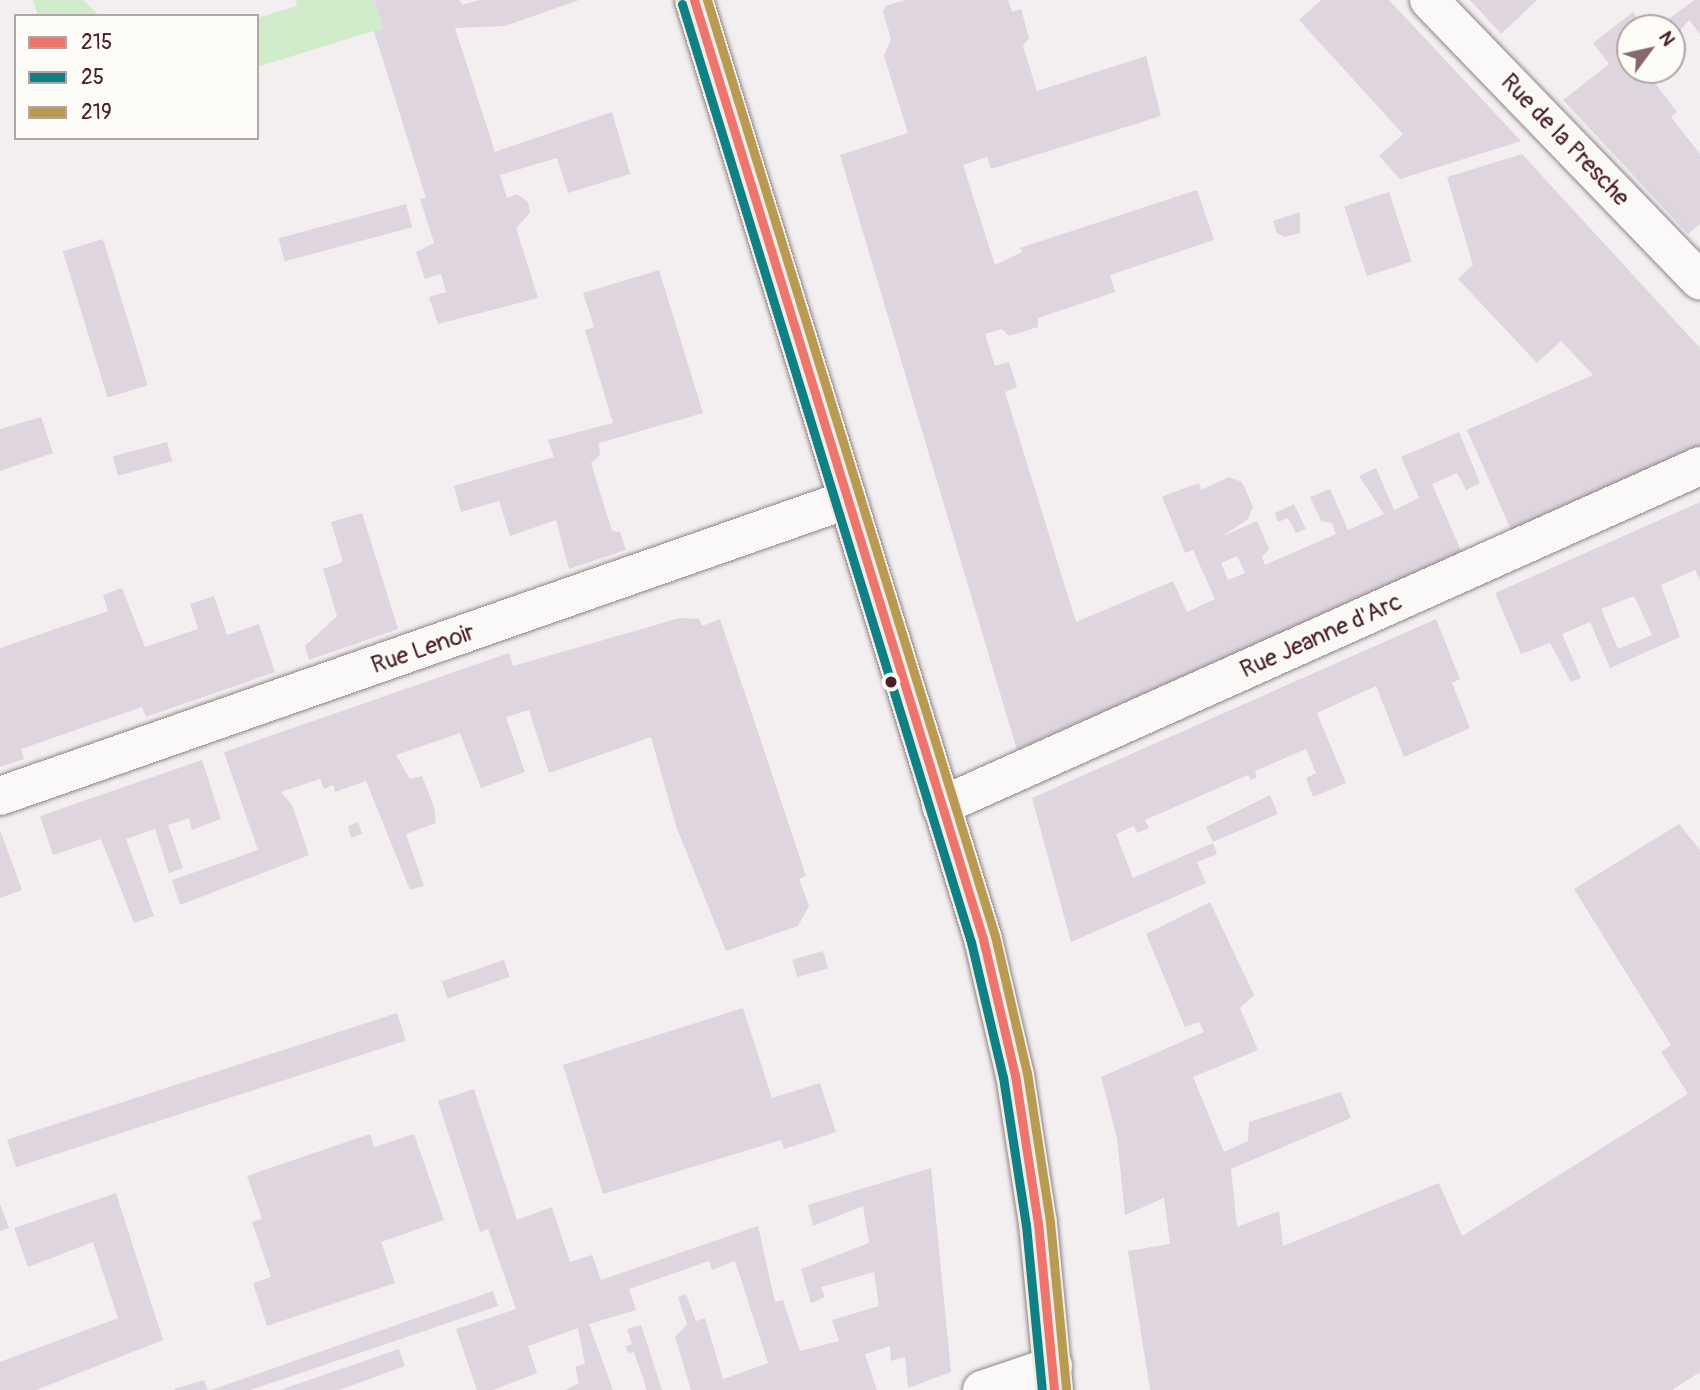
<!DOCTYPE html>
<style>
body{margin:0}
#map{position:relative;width:1700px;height:1390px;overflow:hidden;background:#f3eff1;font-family:Pangolin,sans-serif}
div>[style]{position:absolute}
.green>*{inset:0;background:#d1ecca}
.building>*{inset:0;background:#ded5de;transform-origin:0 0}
.roads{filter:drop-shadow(0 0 2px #8e8487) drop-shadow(0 0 2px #8e8487)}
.minor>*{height:38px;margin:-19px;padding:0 19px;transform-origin:19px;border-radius:19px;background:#faf9f8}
.primary>*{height:38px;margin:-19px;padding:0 19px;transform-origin:19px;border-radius:19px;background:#f1ece6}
.bus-1>*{height:9px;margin:-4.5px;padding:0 4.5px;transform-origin:4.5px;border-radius:4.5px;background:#ee756d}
.bus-2>*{height:9px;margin:-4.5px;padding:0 4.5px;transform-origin:4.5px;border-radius:4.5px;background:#0f8184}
.bus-3>*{height:9px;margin:-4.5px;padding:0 4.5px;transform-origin:4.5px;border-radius:4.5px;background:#b89a52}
.dots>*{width:19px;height:19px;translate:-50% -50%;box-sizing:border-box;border:4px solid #fdfcf7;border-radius:50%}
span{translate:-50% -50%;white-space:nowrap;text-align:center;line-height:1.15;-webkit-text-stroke:5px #fdfcf7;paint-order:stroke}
.street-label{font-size:24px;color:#4a1f2b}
.legend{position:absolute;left:14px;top:14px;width:245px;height:126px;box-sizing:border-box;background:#fdfcf7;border:2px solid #b5a4a5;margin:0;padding:9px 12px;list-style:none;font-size:21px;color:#4a1f2b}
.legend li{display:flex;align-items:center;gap:14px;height:35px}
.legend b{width:35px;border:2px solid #b5a4a5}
.north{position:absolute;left:1616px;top:14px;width:70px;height:70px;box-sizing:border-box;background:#fdfcf7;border:2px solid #b5a4a5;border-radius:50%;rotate:57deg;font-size:19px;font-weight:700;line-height:28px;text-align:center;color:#4a1f2b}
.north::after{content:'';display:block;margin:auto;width:24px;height:32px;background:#856870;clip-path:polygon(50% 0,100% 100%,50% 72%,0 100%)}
</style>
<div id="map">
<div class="green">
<i style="clip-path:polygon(33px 0,83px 0,100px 16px,38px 16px)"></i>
<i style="clip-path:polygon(296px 0,374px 0,383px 28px,257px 67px,257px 18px,297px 6px)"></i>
</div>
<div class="building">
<i style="clip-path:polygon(374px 0,460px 0,462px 5px,479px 0,579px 0,505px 26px,455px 28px,495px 152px,612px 112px,620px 139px,630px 174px,568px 193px,557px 158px,500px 175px,507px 198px,517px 194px,528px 202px,530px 213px,516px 228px,538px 298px,438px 324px,429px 297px,446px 292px,441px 274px,425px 279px,416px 252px,434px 243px,420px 199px,426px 198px,374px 31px,383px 28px)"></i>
<i style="clip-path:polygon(evenodd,905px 0,1008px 0,1012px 12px,1021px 9px,1029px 38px,1023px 46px,1037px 91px,1146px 56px,1161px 116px,991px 169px,987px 157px,963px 165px,995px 265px,1022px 252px,1020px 248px,1197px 190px,1214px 240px,1110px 275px,1115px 292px,1038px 318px,1038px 327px,1009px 336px,1002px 329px,985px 334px,995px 366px,1009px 362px,1017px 387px,1005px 392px,1076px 622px,1173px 581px,1187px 612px,1215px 599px,1193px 550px,1185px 553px,1162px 497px,1166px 495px,1199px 483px,1201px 490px,1229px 477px,1242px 482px,1253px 507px,1248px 519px,1221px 537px,1257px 521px,1269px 549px,1262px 557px,1265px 565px,1336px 534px,1332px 523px,1321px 521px,1310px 497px,1330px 489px,1348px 530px,1384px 514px,1359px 476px,1376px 468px,1394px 510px,1419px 498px,1401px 457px,1459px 432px,1480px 483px,1466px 490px,1457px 473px,1432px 484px,1462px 553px,1017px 750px,840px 155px,908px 133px,884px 56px,891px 39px,883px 12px,885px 6px,905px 0,1237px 556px,1245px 573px,1228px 580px,1221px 563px,1237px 556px)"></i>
<i style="clip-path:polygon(1321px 0,1389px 0,1521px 141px,1400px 179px,1379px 156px,1403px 134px,1299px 20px)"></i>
<i style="clip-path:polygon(1470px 0,1537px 0,1501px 34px)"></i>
<i style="clip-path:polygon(1694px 0,1700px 0,1700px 34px,1689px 20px,1672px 41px,1672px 28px,1657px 28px)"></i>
<i style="clip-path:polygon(1633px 12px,1645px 28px,1630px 28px,1630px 70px,1645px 70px,1677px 112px,1671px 117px,1700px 154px,1700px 224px,1688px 234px,1563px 100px,1609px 64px,1593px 43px)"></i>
<i style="clip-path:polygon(1522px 154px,1700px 348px,1700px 452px,1513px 534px,1467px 430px,1593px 375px,1561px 341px,1537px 363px,1458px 279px,1473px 265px,1447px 177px)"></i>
<i style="left:1389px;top:192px;width:73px;height:47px;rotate:72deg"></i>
<i style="left:406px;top:204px;width:24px;height:132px;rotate:75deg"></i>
<i style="clip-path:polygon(1300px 212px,1300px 233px,1285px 237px,1277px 233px,1273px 221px)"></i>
<i style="left:103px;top:239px;width:153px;height:42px;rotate:73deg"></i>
<i style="clip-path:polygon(659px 270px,703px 413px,599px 443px,600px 455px,591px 463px,612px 531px,620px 532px,626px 550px,569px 569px,556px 520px,510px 536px,499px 501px,461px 512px,454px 486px,554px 457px,548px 440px,613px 423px,585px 330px,594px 327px,583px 293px)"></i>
<i style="clip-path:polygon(41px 417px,53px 453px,0 471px,0 429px)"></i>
<i style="left:167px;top:442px;width:20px;height:56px;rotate:75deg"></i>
<i style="clip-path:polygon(evenodd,1700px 502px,1700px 580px,1695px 570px,1661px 585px,1680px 637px,1610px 668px,1590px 622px,1562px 634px,1581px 678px,1571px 682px,1550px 643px,1521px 654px,1495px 593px,1700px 502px,1634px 596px,1652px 635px,1618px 649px,1601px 609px,1634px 596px)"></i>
<i style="clip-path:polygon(1294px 504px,1306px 529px,1296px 533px,1288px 518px,1278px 522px,1275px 513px)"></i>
<i style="clip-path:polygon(362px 513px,398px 629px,309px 660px,305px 646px,337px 616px,323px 569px,343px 562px,331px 522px)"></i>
<i style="clip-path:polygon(122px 588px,145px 647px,198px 629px,190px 604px,214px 596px,227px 635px,259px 624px,275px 672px,146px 717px,142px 707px,87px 726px,21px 749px,24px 759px,0 767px,0 648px,108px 611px,103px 595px)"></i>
<i style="clip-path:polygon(680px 618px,699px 619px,702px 626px,720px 619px,806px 876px,799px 879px,809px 906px,798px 926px,726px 951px,676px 826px,651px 737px,549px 773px,529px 710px,506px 717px,525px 772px,481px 788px,460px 733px,396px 755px,410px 779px,422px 776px,434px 807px,436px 823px,406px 834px,424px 886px,410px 890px,366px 781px,335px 792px,333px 785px,324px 789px,320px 779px,281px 792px,292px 805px,309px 855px,180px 905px,172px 880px,258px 850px,224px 752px,509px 653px,513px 666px)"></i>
<i style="clip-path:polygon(1436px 619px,1460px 679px,1452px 683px,1470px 728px,1404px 757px,1376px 686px,1317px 713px,1346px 783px,1313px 797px,1306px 778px,1316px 773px,1306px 749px,1255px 771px,1257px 777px,1251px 780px,1248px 775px,1145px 820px,1149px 828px,1137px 833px,1134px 826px,1116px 834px,1133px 878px,1213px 843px,1217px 854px,1197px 862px,1206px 883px,1071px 942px,1032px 798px)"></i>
<i style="clip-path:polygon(202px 760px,221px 819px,192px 830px,189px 818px,168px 825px,183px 868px,169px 873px,155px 829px,126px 839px,154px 916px,134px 923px,101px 839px,53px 855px,40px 816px)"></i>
<i style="clip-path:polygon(1270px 795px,1278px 814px,1213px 842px,1206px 827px)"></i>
<i style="clip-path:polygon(358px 822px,362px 834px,351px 838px,348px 826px)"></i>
<i style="clip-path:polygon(1679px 824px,1700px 850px,1700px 1372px,1672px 1390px,1150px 1390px,1128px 1251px,1170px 1244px,1164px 1198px,1125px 1215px,1117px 1138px,1101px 1077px,1204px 1032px,1199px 1022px,1185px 1027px,1146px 934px,1210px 902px,1254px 995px,1240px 1008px,1258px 1050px,1193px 1077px,1224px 1152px,1248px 1141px,1249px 1122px,1341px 1092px,1351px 1118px,1231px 1169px,1237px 1227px,1279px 1211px,1283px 1246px,1439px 1183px,1462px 1236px,1688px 1094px,1661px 1052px,1671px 1045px,1574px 889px)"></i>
<i style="clip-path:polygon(0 830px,22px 890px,0 898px)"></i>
<i style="left:823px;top:951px;width:18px;height:32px;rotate:74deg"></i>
<i style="left:504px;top:960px;width:18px;height:66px;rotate:71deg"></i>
<i style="clip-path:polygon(743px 1008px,772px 1098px,820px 1083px,836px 1132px,784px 1149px,781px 1140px,603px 1194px,563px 1065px)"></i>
<i style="left:397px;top:1013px;width:29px;height:410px;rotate:72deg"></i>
<i style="clip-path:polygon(474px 1089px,517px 1220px,552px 1207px,570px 1262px,592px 1255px,601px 1280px,758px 1226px,775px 1302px,783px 1300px,800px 1351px,839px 1341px,832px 1320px,879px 1306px,874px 1272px,821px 1287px,825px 1297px,811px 1303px,801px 1269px,869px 1243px,863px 1206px,813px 1226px,808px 1205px,931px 1168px,951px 1372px,908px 1388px,905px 1357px,891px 1361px,890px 1346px,865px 1354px,877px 1390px,691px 1390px,675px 1337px,687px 1324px,678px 1297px,686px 1294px,696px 1321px,705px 1318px,723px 1379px,768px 1363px,735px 1261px,712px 1270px,709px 1261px,629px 1289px,636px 1310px,589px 1324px,613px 1390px,565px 1390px,579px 1383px,575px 1367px,585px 1364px,578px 1328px,528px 1346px,537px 1373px,493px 1390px,477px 1390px,456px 1329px,516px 1309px,488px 1229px,480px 1232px,438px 1101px)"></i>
<i style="clip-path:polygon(370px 1134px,374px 1147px,414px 1134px,444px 1220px,381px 1242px,395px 1283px,267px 1326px,253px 1283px,271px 1277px,252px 1222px,262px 1219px,247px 1176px)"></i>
<i style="clip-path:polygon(116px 1193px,163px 1340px,36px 1390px,0 1390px,0 1362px,118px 1318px,93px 1242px,28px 1267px,14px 1228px)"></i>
<i style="clip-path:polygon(0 1204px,9px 1228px,0 1231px)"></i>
<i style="clip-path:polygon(493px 1291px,498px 1306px,250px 1390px,211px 1390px)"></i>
<i style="clip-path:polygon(641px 1325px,662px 1390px,647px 1390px,634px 1352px,628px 1353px,625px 1346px,632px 1344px,627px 1329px)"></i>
<i style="clip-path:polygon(399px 1349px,405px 1366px,339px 1390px,280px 1390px)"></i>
<i style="clip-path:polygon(204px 1380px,208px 1390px,174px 1390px,174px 1389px)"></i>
</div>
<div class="roads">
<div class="minor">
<i style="left:1429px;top:0;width:390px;rotate:46deg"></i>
<i style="left:0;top:796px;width:896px;rotate:-19.28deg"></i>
<i style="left:941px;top:806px;width:832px;rotate:-24.13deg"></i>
<i style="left:982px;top:1390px;width:75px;rotate:-18.7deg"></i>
</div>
<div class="primary">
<i style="left:694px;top:0;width:982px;rotate:72.89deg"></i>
<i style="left:983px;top:939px;width:140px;rotate:76.8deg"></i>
<i style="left:1015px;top:1075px;width:150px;rotate:81.2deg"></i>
<i style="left:1038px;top:1223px;width:168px;rotate:84.5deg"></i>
</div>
</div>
<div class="bus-1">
<i style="left:694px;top:0;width:982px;rotate:72.89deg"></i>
<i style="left:983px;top:939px;width:140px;rotate:76.8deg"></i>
<i style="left:1015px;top:1075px;width:150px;rotate:81.2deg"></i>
<i style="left:1038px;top:1223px;width:168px;rotate:84.5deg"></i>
</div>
<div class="bus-2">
<i style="left:682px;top:4px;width:982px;rotate:72.88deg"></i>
<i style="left:971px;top:942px;width:139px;rotate:76.7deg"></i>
<i style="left:1003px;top:1077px;width:150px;rotate:81.2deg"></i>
<i style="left:1026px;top:1225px;width:166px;rotate:84.5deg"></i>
</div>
<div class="bus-3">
<i style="left:707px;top:0;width:979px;rotate:72.9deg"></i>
<i style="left:995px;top:936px;width:141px;rotate:76.9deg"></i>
<i style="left:1027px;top:1073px;width:151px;rotate:81.2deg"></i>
<i style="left:1050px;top:1222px;width:168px;rotate:84.5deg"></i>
</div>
<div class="dots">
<i style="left:891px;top:682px;background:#4a1f2b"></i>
</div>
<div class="street-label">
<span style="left:1565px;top:140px;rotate:46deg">Rue de la Presche</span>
<span style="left:1321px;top:636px;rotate:-24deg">Rue Jeanne d'Arc</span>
<span style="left:423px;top:649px;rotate:-19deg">Rue Lenoir</span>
</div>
<ul class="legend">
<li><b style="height:9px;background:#ee756d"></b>215</li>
<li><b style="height:9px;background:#0f8184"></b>25</li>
<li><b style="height:9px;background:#b89a52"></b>219</li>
</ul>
<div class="north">N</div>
</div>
